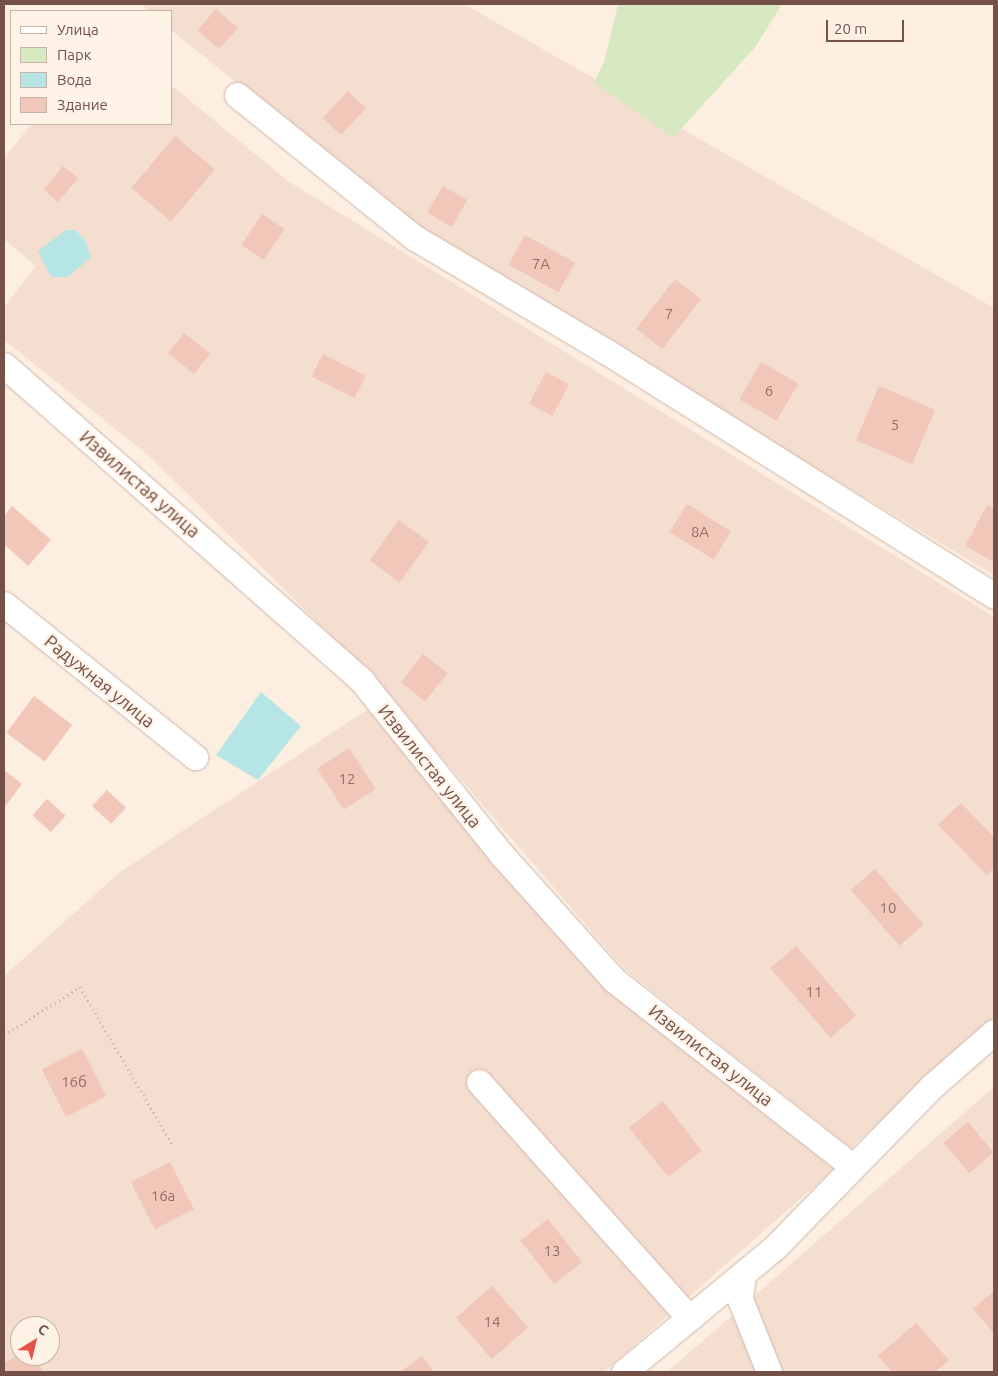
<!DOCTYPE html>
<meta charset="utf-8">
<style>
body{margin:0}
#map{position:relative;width:998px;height:1376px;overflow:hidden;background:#fceee1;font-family:Ubuntu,sans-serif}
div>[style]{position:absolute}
.residential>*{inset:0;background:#f4ded0}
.green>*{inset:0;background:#d7e9c0}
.water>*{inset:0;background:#b6e5e5}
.building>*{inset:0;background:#f1c7b9;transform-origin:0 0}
.path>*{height:3px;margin-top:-1.5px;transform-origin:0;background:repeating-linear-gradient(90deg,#d6aa9c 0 1px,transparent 0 5px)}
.roads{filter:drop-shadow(0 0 1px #cfb6ab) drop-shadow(0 0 1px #cfb6ab)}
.minor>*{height:25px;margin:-12.5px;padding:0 12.5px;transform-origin:12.5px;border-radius:12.5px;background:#fff}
span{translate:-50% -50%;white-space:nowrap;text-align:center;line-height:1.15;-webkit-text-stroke:4.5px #fff2e7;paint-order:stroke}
.number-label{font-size:15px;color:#926e64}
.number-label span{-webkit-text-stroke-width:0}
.street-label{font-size:18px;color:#735148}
.frame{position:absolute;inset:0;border:5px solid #735148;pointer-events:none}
.legend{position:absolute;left:10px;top:10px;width:162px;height:115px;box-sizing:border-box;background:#fff2e7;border:1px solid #c7b2a7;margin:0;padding:6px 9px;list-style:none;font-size:15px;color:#735148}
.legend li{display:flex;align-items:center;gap:10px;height:25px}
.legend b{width:25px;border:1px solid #c7b2a7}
.north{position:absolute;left:10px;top:1316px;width:50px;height:50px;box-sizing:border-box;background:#fff2e7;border:1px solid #c7b2a7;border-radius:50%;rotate:36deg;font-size:14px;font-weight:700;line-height:20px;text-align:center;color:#735148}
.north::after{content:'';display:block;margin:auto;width:18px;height:22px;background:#e65246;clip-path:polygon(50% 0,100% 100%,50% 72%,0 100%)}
.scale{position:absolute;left:826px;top:20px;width:78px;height:22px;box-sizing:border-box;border:2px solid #735148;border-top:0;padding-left:6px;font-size:15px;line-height:18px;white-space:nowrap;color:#735148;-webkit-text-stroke:4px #fff2e7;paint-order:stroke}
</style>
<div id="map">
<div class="residential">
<i style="clip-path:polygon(146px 4px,464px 4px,994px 308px,994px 575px,419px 230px,171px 30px,171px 11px,149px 11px,143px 6px)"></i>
<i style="clip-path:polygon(171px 85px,288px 181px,994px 617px,994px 1018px,851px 1148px,624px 969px,369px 673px,149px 456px,4px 340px,4px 307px,36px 266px,4px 239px,4px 159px,31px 124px,171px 124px)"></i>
<i style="clip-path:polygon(evenodd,370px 708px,607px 989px,834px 1169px,604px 1372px,4px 1372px,4px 976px,120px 872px,370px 708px,20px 1326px,50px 1326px,50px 1356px,20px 1356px,20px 1326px)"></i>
<i style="clip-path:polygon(994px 1087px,994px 1372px,667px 1372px)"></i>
</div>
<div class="green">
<i style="clip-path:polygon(618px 4px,782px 4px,756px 46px,673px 138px,594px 82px,604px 63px)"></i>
</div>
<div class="water">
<i style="clip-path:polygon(66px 230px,75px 230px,85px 240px,91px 257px,68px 277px,51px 277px,38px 251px)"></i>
<i style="clip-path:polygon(261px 692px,301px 726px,258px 780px,216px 755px)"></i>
</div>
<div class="building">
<i style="left:216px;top:9px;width:29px;height:28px;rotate:41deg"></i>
<i style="left:348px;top:91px;width:25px;height:37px;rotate:43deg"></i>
<i style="left:175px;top:136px;width:52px;height:68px;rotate:40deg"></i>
<i style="left:63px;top:166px;width:19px;height:31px;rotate:39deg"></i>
<i style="left:443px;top:186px;width:28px;height:31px;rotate:30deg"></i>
<i style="left:262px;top:214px;width:27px;height:37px;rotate:34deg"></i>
<i style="left:525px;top:235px;width:57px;height:34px;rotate:29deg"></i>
<i style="left:675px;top:279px;width:33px;height:63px;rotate:38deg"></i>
<i style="left:184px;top:333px;width:33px;height:26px;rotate:38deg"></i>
<i style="left:323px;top:354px;width:48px;height:25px;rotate:27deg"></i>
<i style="left:761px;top:362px;width:43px;height:43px;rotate:30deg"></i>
<i style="left:546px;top:372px;width:26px;height:36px;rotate:28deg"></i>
<i style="left:879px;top:386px;width:61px;height:59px;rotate:23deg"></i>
<i style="left:687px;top:504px;width:52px;height:33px;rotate:32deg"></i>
<i style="clip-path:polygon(987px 505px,994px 509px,994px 562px,965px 546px)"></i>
<i style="clip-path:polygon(12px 506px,51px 540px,28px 566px,4px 544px,4px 516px)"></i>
<i style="left:399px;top:520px;width:37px;height:50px;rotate:36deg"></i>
<i style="left:423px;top:654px;width:31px;height:36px;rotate:38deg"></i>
<i style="left:34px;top:696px;width:48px;height:46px;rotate:37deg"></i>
<i style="left:349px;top:748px;width:49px;height:38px;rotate:57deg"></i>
<i style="clip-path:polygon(4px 770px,22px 784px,4px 808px)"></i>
<i style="left:107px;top:790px;width:26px;height:22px;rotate:43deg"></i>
<i style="left:47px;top:799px;width:25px;height:22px;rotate:42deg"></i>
<i style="clip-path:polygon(961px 803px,994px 837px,994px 868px,987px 875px,938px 825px)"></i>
<i style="left:875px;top:869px;width:74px;height:32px;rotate:49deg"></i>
<i style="left:796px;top:946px;width:92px;height:34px;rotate:49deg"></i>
<i style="left:82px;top:1049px;width:53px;height:45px;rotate:63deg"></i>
<i style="left:663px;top:1101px;width:63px;height:43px;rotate:52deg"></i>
<i style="left:968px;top:1122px;width:40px;height:32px;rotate:50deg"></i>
<i style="left:170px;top:1162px;width:53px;height:44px;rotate:63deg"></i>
<i style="left:548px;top:1219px;width:55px;height:35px;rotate:52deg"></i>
<i style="left:492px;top:1286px;width:55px;height:48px;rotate:49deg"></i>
<i style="clip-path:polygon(994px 1291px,994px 1333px,973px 1309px)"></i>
<i style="clip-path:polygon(916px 1323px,949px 1360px,935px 1372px,893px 1372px,878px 1356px)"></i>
<i style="clip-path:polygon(20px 1354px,35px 1356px,43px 1372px,4px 1372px,4px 1363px)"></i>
<i style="clip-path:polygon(422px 1356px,434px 1372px,400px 1372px)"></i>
</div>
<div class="path">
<i style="left:4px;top:1035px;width:90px;rotate:-32.3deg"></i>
<i style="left:80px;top:987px;width:182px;rotate:59.6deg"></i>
</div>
<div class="roads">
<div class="minor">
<i style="left:237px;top:95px;width:228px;rotate:38.8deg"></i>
<i style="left:415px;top:238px;width:220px;rotate:30.7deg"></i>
<i style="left:604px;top:350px;width:461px;rotate:32.2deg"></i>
<i style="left:4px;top:365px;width:478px;rotate:41.4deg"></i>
<i style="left:362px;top:681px;width:222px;rotate:51.2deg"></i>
<i style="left:501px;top:854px;width:169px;rotate:48.1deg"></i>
<i style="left:614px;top:980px;width:303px;rotate:38deg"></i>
<i style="left:4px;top:604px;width:245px;rotate:38.7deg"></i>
<i style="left:479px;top:1082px;width:316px;rotate:48.3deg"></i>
<i style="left:743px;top:1274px;width:25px;rotate:97deg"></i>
<i style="left:740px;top:1299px;width:79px;rotate:68.3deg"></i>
<i style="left:624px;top:1372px;width:196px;rotate:-39.6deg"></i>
<i style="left:775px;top:1247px;width:222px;rotate:-45.7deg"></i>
<i style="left:930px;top:1088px;width:85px;rotate:-41.2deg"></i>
</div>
</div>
<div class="number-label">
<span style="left:541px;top:264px">7А</span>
<span style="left:669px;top:314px">7</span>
<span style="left:769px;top:391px">6</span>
<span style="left:895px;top:425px">5</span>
<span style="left:700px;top:532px">8А</span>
<span style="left:347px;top:779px">12</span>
<span style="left:888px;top:908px">10</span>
<span style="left:814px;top:992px">11</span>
<span style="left:74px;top:1082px">16б</span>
<span style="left:163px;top:1196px">16а</span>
<span style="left:552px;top:1251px">13</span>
<span style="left:492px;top:1322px">14</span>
</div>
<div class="street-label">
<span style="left:140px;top:484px;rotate:41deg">Извилистая улица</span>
<span style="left:100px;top:681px;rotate:39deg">Радужная улица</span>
<span style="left:430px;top:766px;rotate:51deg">Извилистая улица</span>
<span style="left:711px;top:1055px;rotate:38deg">Извилистая улица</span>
</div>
<div class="frame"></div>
<ul class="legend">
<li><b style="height:6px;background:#fff"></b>Улица</li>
<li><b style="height:14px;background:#d7e9c0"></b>Парк</li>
<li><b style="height:14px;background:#b6e5e5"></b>Вода</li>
<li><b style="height:14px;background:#f1c7b9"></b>Здание</li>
</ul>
<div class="north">С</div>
<div class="scale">20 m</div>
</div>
